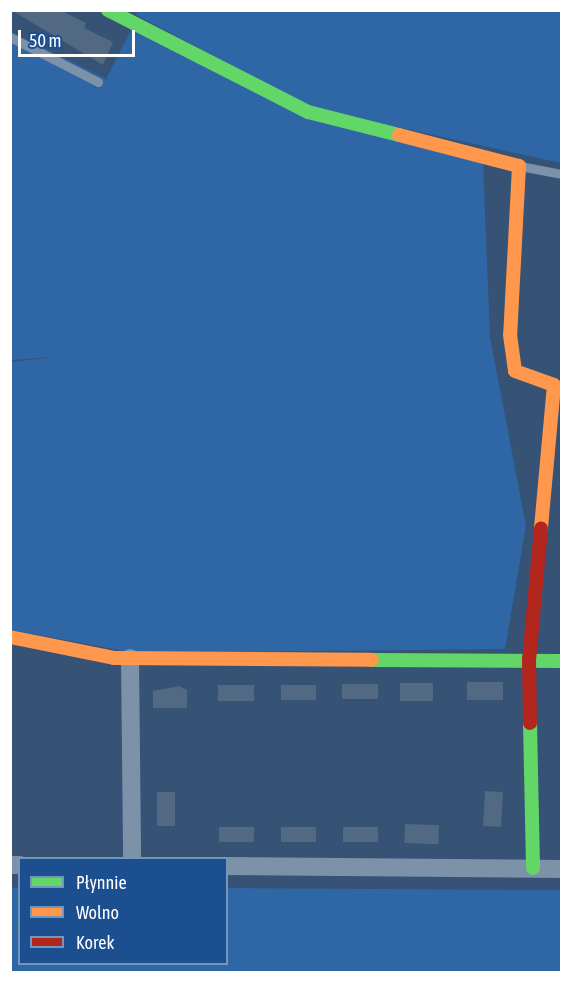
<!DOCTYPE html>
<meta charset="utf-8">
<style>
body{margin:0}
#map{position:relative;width:572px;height:983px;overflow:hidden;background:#365274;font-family:"Asap Condensed",sans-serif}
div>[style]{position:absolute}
.green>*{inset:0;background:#2f66a5}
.building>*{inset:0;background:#526984;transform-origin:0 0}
.lane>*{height:9px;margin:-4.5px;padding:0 4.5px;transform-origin:4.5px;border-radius:4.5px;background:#7d92a8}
.street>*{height:18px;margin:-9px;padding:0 9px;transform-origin:9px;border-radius:9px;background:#7d92a8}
.fast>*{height:14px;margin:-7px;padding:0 7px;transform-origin:7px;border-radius:7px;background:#63d668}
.slow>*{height:14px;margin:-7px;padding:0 7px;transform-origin:7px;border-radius:7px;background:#ff974d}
.jam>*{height:14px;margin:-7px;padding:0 7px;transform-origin:7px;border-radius:7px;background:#b3261e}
span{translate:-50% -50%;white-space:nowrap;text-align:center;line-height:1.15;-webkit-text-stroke:4.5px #1b4f8f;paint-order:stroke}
.frame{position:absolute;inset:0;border:12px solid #fff;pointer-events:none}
.legend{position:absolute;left:18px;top:857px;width:210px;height:108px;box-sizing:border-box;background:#1b4f8f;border:2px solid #7695bc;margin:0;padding:8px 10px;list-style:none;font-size:18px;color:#fff}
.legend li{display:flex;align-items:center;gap:12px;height:30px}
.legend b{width:30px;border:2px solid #7695bc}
.scale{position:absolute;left:18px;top:30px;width:117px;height:27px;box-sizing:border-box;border:3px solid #fff;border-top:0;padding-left:8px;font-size:18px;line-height:21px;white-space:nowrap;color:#fff;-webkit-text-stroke:4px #1b4f8f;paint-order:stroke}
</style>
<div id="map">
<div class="green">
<i style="clip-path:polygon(137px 10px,561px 11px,561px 163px,314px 109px,136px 15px)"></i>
<i style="clip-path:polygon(132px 28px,305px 116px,483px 162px,490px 337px,526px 526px,505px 649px,135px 653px,11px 630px,11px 362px,56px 357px,11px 360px,10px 31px,106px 79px)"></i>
<i style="clip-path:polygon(11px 887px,19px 888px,20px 964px,226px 964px,227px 888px,561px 890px,561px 972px,11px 972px)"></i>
</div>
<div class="building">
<i style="clip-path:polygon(11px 10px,60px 10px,86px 23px,84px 28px,113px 42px,103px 65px)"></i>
<i style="left:467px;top:682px;width:36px;height:18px"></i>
<i style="left:400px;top:683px;width:33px;height:18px"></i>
<i style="left:342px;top:684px;width:36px;height:15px"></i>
<i style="left:254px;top:685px;width:16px;height:36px;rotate:90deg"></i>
<i style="left:281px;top:685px;width:35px;height:15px"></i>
<i style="clip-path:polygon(179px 686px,187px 690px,187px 708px,153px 708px,153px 691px)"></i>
<i style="left:485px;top:791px;width:18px;height:35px;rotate:3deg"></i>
<i style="left:157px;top:792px;width:18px;height:34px"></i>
<i style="left:405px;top:824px;width:34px;height:19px;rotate:2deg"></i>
<i style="left:219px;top:827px;width:35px;height:15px"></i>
<i style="left:281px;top:827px;width:35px;height:15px"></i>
<i style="left:343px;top:827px;width:35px;height:15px"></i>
</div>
<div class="lane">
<i style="left:10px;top:37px;width:99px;rotate:27.1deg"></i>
<i style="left:520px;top:166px;width:43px;rotate:10.8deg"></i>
</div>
<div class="street">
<i style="left:130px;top:658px;width:200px;rotate:89.4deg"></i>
<i style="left:10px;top:865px;width:10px"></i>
<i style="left:226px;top:866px;width:336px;rotate:0.5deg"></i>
</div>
<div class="fast">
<i style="left:108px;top:10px;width:225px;rotate:27deg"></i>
<i style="left:308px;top:112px;width:94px;rotate:14.2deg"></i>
<i style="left:372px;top:660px;width:190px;rotate:0.3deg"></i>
<i style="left:530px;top:723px;width:145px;rotate:88.8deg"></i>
</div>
<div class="slow">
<i style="left:399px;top:135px;width:124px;rotate:14.5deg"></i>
<i style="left:519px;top:166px;width:169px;rotate:93deg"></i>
<i style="left:510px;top:335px;width:36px;rotate:82deg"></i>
<i style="left:515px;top:371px;width:41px;rotate:19.7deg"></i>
<i style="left:554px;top:385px;width:145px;rotate:95.2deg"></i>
<i style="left:10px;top:637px;width:106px;rotate:11.4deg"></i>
<i style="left:114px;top:658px;width:258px;rotate:0.4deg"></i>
</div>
<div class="jam">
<i style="left:530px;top:723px;width:63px;rotate:-90.9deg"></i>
<i style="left:529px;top:660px;width:132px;rotate:-84.8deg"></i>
</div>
<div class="frame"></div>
<ul class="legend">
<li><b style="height:8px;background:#63d668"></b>Płynnie</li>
<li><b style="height:8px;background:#ff974d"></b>Wolno</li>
<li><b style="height:8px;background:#b3261e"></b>Korek</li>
</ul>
<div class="scale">50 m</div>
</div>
